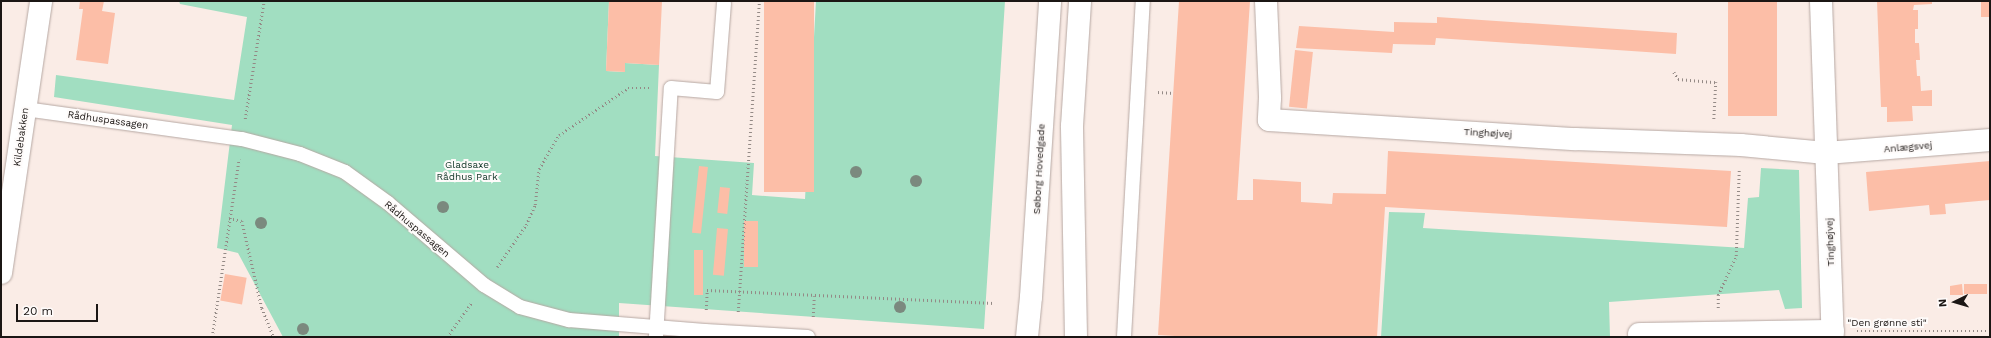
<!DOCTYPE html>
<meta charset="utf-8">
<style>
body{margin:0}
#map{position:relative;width:1991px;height:338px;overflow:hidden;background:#faece6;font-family:"Work Sans",sans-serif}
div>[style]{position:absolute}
.green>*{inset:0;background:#a1dec1}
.building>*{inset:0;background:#fcbea7;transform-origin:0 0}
.path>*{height:2.5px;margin-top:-1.25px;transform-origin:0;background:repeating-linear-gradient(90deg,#948a86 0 1px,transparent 0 4px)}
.roads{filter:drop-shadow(0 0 1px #b6a8a3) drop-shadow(0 0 1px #b6a8a3)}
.lane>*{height:14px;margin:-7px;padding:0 7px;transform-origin:7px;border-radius:7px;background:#fff}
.street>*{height:22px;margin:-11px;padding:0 11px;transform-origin:11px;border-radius:11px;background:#fff}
.secondary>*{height:22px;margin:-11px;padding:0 11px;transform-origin:11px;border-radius:11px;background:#fff}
.trees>*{width:12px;height:12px;margin:-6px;border-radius:50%;background:#7b897e}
span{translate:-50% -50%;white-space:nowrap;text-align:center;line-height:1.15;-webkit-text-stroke:4px #fefbfa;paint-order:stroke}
.street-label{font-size:10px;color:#1b1614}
.park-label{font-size:10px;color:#133829}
.frame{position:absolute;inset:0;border:2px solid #1b1614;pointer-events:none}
.north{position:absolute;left:1935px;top:282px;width:40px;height:40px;-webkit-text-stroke:3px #fefbfa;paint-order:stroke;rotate:265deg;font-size:11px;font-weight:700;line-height:16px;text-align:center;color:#1b1614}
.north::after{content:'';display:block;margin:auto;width:14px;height:18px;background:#1b1614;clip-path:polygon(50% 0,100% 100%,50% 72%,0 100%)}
.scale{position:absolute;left:16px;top:304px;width:82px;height:18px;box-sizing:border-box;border:2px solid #1b1614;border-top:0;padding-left:5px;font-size:12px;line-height:14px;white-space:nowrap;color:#1b1614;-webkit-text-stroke:3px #fefbfa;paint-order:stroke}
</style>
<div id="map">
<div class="green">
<i style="clip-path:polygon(179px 1px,609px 1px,606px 71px,624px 72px,625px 63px,659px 65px,655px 156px,754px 163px,752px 195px,805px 199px,816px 1px,1005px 1px,984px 329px,619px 303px,619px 337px,283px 337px,238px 253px,217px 248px,232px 125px,54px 97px,56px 75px,234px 100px,247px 17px,180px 4px)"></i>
<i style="clip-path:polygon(1761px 168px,1799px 170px,1802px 308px,1785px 309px,1779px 290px,1609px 302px,1610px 337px,1381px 337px,1389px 212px,1425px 213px,1423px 228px,1744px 248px,1748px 198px,1759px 197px)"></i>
</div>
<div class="building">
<i style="clip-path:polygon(80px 1px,104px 1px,102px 11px,115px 13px,108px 64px,76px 60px,83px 9px,79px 9px)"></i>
<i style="clip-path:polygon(609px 1px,662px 1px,659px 65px,625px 63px,625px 72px,606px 71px)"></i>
<i style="left:764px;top:1px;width:50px;height:191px"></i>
<i style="clip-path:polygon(1179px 1px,1250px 1px,1237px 200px,1253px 200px,1253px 179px,1301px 182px,1301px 202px,1332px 204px,1333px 193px,1386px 194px,1388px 151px,1731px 171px,1727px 227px,1385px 207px,1377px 337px,1192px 337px,1158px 335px)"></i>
<i style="left:1728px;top:1px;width:49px;height:115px"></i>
<i style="clip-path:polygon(1877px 1px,1932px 1px,1932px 4px,1914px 5px,1913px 10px,1918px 10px,1918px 29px,1915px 29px,1915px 43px,1919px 43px,1920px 60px,1916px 60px,1917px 76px,1920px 76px,1921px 91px,1932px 90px,1932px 106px,1912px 106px,1913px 121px,1887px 122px,1887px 107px,1881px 107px)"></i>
<i style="left:1981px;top:2px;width:9px;height:15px"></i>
<i style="clip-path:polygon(1437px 17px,1677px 33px,1676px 54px,1436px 38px,1435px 45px,1393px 44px,1392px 53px,1296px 48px,1299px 26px,1394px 32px,1394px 22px,1437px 23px)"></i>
<i style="left:1295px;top:50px;width:18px;height:57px;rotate:6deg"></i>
<i style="clip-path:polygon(1990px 161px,1990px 200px,1945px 204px,1946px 214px,1930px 215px,1929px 205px,1869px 211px,1866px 172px)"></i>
<i style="left:699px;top:166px;width:9px;height:67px;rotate:6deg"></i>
<i style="left:720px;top:187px;width:10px;height:26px;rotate:6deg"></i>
<i style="left:744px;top:221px;width:14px;height:46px"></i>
<i style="left:717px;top:228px;width:11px;height:47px;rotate:5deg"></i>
<i style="left:694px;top:250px;width:9px;height:45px"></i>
<i style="left:225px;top:274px;width:22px;height:27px;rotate:10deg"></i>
<i style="clip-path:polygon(1962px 284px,1963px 295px,1950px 295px,1950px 286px)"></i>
<i style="left:1987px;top:284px;width:10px;height:23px;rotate:90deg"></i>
</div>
<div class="path">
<i style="left:1674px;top:72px;width:8px;rotate:60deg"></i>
<i style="left:1678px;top:79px;width:38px;rotate:5deg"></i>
<i style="left:1716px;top:82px;width:37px;rotate:93deg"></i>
<i style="left:1158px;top:92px;width:16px;rotate:4deg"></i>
<i style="left:245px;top:119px;width:120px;rotate:-80.9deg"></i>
<i style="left:229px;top:218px;width:13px;rotate:13deg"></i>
<i style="left:242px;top:221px;width:89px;rotate:77.1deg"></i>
<i style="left:262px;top:308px;width:31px;rotate:68deg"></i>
<i style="left:497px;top:267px;width:51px;rotate:-55.4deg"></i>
<i style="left:526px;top:225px;width:22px;rotate:-66deg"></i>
<i style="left:535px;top:205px;width:36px;rotate:-84deg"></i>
<i style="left:539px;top:169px;width:39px;rotate:-60deg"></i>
<i style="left:559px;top:135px;width:83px;rotate:-34.3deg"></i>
<i style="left:628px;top:88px;width:22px"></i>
<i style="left:1718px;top:308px;width:13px;rotate:-90deg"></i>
<i style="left:1718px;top:295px;width:43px;rotate:-65.2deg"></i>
<i style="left:1736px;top:256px;width:87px;rotate:-88deg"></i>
<i style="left:706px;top:310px;width:20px;rotate:-87deg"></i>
<i style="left:707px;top:290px;width:287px;rotate:2.6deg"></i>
<i style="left:738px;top:312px;width:312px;rotate:-86.1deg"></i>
<i style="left:813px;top:317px;width:21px;rotate:-87deg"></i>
<i style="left:1857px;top:331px;width:133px"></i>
<i style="left:212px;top:337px;width:180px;rotate:-81.4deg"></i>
<i style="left:447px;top:337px;width:43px;rotate:-54.5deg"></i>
</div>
<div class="roads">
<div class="lane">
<i style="left:25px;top:109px;width:219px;rotate:7.9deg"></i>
<i style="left:242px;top:139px;width:60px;rotate:14.5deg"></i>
<i style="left:300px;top:154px;width:48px;rotate:21.8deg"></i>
<i style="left:345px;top:172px;width:53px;rotate:35.8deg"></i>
<i style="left:388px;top:203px;width:126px;rotate:40.5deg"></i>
<i style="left:484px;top:285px;width:42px;rotate:31.4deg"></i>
<i style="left:520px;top:307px;width:51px;rotate:14.9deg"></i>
<i style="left:569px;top:320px;width:136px;rotate:4.6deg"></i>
<i style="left:705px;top:331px;width:103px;rotate:3.3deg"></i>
<i style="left:656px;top:337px;width:249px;rotate:-86.6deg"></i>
<i style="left:671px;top:88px;width:46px;rotate:5deg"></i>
<i style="left:717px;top:92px;width:89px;rotate:-85.5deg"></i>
<i style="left:1124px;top:337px;width:337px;rotate:-86.8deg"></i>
</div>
<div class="street">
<i style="left:1266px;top:1px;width:97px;rotate:87.6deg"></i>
<i style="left:1270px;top:98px;width:22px;rotate:93deg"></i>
<i style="left:1269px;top:120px;width:307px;rotate:3.6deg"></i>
<i style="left:1575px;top:139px;width:166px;rotate:2.1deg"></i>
<i style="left:1741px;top:145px;width:85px;rotate:5.4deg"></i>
<i style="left:1826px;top:153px;width:165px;rotate:-4.5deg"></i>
<i style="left:1821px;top:1px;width:336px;rotate:88deg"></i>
<i style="left:1px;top:273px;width:275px;rotate:-81.6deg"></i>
<i style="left:1639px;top:334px;width:194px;rotate:-0.9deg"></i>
</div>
<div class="secondary">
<i style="left:1027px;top:337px;width:40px;rotate:-84.3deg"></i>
<i style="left:1031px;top:297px;width:297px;rotate:-86.3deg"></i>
<i style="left:1076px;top:337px;width:211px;rotate:-91.1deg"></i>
<i style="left:1072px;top:126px;width:125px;rotate:-86.3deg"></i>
</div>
</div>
<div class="trees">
<i style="left:856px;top:172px"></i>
<i style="left:916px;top:181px"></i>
<i style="left:443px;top:207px"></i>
<i style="left:261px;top:223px"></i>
<i style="left:900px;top:307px"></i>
<i style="left:303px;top:329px"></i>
</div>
<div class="street-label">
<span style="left:108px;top:120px;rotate:8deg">Rådhuspassagen</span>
<span style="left:1488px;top:133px;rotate:3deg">Tinghøjvej</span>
<span style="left:21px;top:137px;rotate:-82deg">Kildebakken</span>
<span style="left:1908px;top:147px;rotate:-5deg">Anlægsvej</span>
<span style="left:1039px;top:169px;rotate:-87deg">Søborg Hovedgade</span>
<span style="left:417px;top:229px;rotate:40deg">Rådhuspassagen</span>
<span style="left:1830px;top:242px;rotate:-92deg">Tinghøjvej</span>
<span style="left:1887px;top:323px">"Den grønne sti"</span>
</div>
<div class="park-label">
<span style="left:467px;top:170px">Gladsaxe<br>Rådhus Park</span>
</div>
<div class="frame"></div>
<div class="north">N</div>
<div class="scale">20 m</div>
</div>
